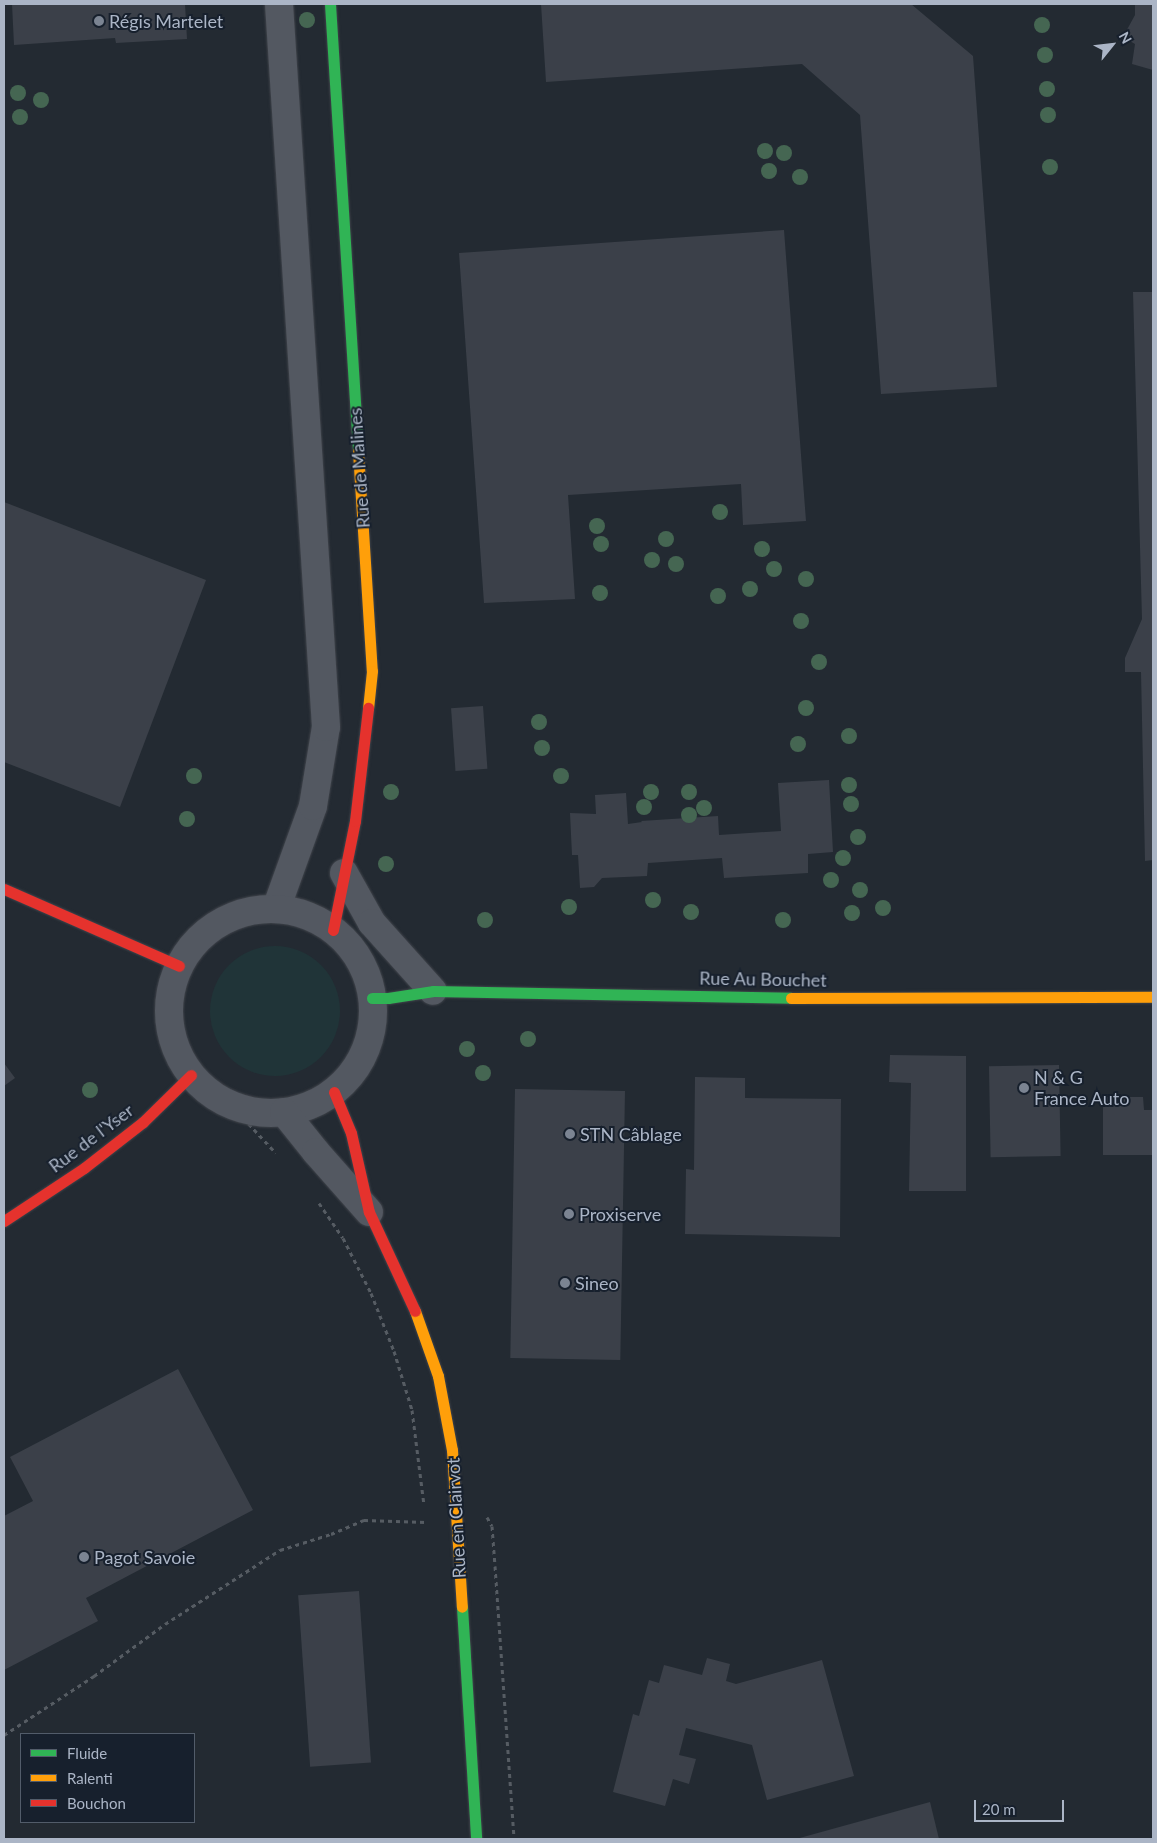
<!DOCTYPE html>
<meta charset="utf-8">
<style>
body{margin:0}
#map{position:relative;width:1157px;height:1843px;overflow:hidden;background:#232a32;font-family:Lato,sans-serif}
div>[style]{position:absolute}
.green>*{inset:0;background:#203438}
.round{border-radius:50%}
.building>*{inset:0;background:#3b4049;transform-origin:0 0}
.path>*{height:3px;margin-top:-1.5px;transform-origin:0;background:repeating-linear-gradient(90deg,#565c63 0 4px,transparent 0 8px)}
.roads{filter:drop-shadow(0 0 1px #40444b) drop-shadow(0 0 1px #40444b)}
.street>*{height:28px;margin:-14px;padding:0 14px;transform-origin:14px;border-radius:14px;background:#535861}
.street>.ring{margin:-14px;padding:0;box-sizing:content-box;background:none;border:28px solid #535861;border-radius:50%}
.fast>*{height:11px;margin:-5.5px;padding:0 5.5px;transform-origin:5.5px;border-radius:5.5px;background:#30b455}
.slow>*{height:11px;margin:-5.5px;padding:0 5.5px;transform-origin:5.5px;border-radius:5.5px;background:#ff9f0a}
.jam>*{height:11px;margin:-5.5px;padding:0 5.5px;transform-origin:5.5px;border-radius:5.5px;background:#e5322d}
.trees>*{width:16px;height:16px;margin:-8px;border-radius:50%;background:#456652}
.dots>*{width:14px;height:14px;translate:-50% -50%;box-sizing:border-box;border:2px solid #17202d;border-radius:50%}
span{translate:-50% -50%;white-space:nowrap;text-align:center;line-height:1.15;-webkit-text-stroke:4px #17202d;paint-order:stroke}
.poi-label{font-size:18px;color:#abb5c6}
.left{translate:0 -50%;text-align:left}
.street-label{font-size:18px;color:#abb5c6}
.frame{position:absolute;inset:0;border:5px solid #abb5c6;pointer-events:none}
.legend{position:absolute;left:20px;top:1733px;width:175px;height:90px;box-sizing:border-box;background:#17202d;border:1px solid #525c6a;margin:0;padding:6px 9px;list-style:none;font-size:15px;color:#abb5c6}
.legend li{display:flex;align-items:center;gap:10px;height:25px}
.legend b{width:25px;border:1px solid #525c6a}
.north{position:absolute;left:1087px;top:20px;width:50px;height:50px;-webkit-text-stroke:4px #17202d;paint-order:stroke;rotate:61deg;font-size:14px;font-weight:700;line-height:20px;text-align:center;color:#abb5c6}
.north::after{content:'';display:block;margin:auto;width:18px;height:22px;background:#abb5c6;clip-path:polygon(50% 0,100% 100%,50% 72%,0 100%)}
.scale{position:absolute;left:974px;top:1800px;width:90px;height:22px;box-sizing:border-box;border:2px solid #abb5c6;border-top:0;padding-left:6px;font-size:15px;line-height:18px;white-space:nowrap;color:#abb5c6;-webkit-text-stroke:4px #17202d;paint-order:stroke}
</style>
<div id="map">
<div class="green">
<i class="round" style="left:210px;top:946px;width:130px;height:130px"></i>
</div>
<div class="building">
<i style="clip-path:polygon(12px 4px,185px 4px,187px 39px,116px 43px,115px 38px,14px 45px)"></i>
<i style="clip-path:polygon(541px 4px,911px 4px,973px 56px,997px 387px,881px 394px,860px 115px,802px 64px,546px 82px)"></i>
<i style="clip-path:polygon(1135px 4px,1153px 4px,1153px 70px,1132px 64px,1135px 44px,1123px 37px,1135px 15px)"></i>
<i style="clip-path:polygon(784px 230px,806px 521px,743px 525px,741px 484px,568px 495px,575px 599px,484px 603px,459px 253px)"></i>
<i style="clip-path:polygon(1133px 292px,1153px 292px,1153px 860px,1145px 861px,1141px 672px,1125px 672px,1125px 658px,1142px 619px)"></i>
<i style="clip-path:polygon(4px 502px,206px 580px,120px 807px,4px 762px)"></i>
<i style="left:483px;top:706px;width:63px;height:32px;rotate:86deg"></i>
<i style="clip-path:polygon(829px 780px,833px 852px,808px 854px,808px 873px,724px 878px,722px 858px,648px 863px,647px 876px,602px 878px,594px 887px,580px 888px,578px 855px,572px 855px,570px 813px,596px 814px,595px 795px,626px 793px,628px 824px,642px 822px,641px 821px,718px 816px,719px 835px,781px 831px,778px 783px)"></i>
<i style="clip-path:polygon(890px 1055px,966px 1056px,966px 1191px,909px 1191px,911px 1083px,889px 1082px)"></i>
<i style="clip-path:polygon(4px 1063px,15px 1078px,4px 1086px)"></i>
<i style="left:1059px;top:1065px;width:91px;height:70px;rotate:89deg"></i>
<i style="clip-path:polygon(695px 1077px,745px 1078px,745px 1098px,841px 1099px,840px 1237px,685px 1234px,686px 1169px,694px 1170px)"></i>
<i style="left:515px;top:1089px;width:110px;height:269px;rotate:1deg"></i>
<i style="clip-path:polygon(1103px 1097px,1143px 1097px,1144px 1110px,1153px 1110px,1153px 1155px,1103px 1155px)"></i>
<i style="clip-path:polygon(178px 1369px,253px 1510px,86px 1598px,98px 1621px,4px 1670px,4px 1516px,33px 1501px,10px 1457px)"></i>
<i style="left:359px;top:1591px;width:172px;height:61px;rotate:86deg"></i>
<i style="clip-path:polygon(707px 1658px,730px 1664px,726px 1681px,736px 1684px,822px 1660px,854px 1776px,767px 1800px,752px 1745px,686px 1728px,679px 1755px,696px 1759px,689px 1784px,673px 1779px,665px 1806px,613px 1792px,633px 1714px,639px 1716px,649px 1680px,659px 1683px,664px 1665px,702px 1675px)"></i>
<i style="clip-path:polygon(930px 1802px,939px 1839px,796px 1839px)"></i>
</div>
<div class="path">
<i style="left:232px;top:1106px;width:64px;rotate:46.9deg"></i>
<i style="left:319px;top:1203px;width:42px;rotate:55.6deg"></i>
<i style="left:343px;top:1238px;width:62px;rotate:63deg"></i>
<i style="left:371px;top:1293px;width:62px;rotate:68.4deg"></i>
<i style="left:394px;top:1351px;width:62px;rotate:73deg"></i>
<i style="left:412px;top:1410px;width:96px;rotate:82.8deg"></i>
<i style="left:487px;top:1517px;width:10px;rotate:61deg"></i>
<i style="left:492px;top:1526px;width:40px;rotate:85.7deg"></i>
<i style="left:495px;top:1566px;width:274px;rotate:86deg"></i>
<i style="left:4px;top:1735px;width:108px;rotate:-33.2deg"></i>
<i style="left:94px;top:1676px;width:88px;rotate:-36.2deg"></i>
<i style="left:165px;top:1624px;width:137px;rotate:-32.8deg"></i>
<i style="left:280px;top:1550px;width:53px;rotate:-17.4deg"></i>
<i style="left:331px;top:1534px;width:36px;rotate:-23deg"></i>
<i style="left:364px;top:1520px;width:62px;rotate:1.8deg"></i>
</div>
<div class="roads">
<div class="street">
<i style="left:344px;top:873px;width:57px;rotate:60.8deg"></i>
<i style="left:372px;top:923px;width:91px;rotate:48.1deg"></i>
<i style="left:276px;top:909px;width:109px;rotate:-70.2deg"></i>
<i style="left:313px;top:806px;width:80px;rotate:-80.7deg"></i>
<i style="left:326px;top:727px;width:725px;rotate:-93.72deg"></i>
<i class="ring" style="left:169px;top:909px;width:176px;height:176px"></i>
<i style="left:284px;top:1112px;width:51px;rotate:51.3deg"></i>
<i style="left:316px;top:1152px;width:80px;rotate:48.5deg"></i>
</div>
<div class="fast">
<i style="left:330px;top:4px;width:448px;rotate:86.4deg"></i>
<i style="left:372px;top:998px;width:16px"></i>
<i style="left:388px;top:998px;width:46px;rotate:-8.8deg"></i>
<i style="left:433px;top:991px;width:358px;rotate:1.1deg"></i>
<i style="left:462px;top:1607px;width:232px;rotate:86.5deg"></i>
</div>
<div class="slow">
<i style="left:358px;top:451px;width:220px;rotate:86.4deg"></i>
<i style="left:372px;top:671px;width:37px;rotate:96deg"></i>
<i style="left:791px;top:998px;width:362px;rotate:-0.2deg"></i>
<i style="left:415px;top:1311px;width:69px;rotate:70.5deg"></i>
<i style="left:438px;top:1376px;width:75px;rotate:79.3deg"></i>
<i style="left:452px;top:1450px;width:157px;rotate:86.4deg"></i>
</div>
<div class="jam">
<i style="left:4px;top:889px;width:191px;rotate:23.7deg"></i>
<i style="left:333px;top:930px;width:111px;rotate:-78.6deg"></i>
<i style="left:355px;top:821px;width:114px;rotate:-83.4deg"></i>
<i style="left:334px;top:1092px;width:44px;rotate:67.5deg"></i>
<i style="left:351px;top:1133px;width:81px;rotate:77.2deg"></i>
<i style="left:369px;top:1212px;width:109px;rotate:65.1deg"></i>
<i style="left:4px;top:1221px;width:96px;rotate:-33.5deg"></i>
<i style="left:84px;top:1168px;width:75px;rotate:-37.9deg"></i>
<i style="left:143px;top:1122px;width:67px;rotate:-44.4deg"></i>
</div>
</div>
<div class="trees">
<i style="left:307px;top:20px"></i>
<i style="left:1042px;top:25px"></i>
<i style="left:1045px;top:55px"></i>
<i style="left:1047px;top:89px"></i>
<i style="left:18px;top:93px"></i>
<i style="left:41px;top:100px"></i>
<i style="left:1048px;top:115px"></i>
<i style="left:20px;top:117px"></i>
<i style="left:765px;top:151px"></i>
<i style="left:784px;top:153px"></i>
<i style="left:1050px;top:167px"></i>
<i style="left:769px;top:171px"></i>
<i style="left:800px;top:177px"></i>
<i style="left:720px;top:512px"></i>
<i style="left:597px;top:526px"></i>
<i style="left:666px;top:539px"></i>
<i style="left:601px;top:544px"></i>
<i style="left:762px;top:549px"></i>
<i style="left:652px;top:560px"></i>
<i style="left:676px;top:564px"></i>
<i style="left:774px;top:569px"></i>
<i style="left:806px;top:579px"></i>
<i style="left:750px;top:589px"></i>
<i style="left:600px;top:593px"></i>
<i style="left:718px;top:596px"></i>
<i style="left:801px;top:621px"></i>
<i style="left:819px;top:662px"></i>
<i style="left:806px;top:708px"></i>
<i style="left:539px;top:722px"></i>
<i style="left:849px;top:736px"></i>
<i style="left:798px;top:744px"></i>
<i style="left:542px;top:748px"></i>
<i style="left:194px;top:776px"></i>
<i style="left:561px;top:776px"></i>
<i style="left:849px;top:785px"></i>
<i style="left:391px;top:792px"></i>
<i style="left:651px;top:792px"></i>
<i style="left:689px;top:792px"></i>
<i style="left:851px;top:804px"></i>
<i style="left:644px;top:807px"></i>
<i style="left:704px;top:808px"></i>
<i style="left:689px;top:815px"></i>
<i style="left:187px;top:819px"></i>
<i style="left:858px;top:837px"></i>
<i style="left:843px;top:858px"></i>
<i style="left:386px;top:864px"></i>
<i style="left:831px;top:880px"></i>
<i style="left:860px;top:890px"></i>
<i style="left:653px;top:900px"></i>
<i style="left:569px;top:907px"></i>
<i style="left:883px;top:908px"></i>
<i style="left:691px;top:912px"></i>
<i style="left:852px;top:913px"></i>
<i style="left:485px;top:920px"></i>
<i style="left:783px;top:920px"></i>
<i style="left:528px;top:1039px"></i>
<i style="left:467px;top:1049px"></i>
<i style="left:483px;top:1073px"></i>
<i style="left:90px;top:1090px"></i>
</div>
<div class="dots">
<i style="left:99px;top:21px;background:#7b8492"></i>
<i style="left:1024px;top:1088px;background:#7b8492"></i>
<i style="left:570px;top:1134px;background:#7b8492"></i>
<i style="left:569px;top:1214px;background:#7b8492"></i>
<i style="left:565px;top:1283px;background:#7b8492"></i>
<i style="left:84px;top:1557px;background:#7b8492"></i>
</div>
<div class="poi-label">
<span class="left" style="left:109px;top:21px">Régis Martelet</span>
<span class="left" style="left:1034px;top:1088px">N &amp; G<br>France Auto</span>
<span class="left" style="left:580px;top:1134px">STN Câblage</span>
<span class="left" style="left:579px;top:1214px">Proxiserve</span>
<span class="left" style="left:575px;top:1283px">Sineo</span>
<span class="left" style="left:94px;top:1557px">Pagot Savoie</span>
</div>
<div class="street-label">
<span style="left:359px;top:468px;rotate:-94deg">Rue de Malines</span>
<span style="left:763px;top:979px;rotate:1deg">Rue Au Bouchet</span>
<span style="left:91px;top:1138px;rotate:-37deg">Rue de l'Yser</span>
<span style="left:456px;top:1518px;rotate:-93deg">Rue en Clairvot</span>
</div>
<div class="frame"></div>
<ul class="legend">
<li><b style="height:6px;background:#30b455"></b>Fluide</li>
<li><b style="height:6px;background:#ff9f0a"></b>Ralenti</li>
<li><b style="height:6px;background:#e5322d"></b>Bouchon</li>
</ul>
<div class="north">N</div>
<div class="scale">20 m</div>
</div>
